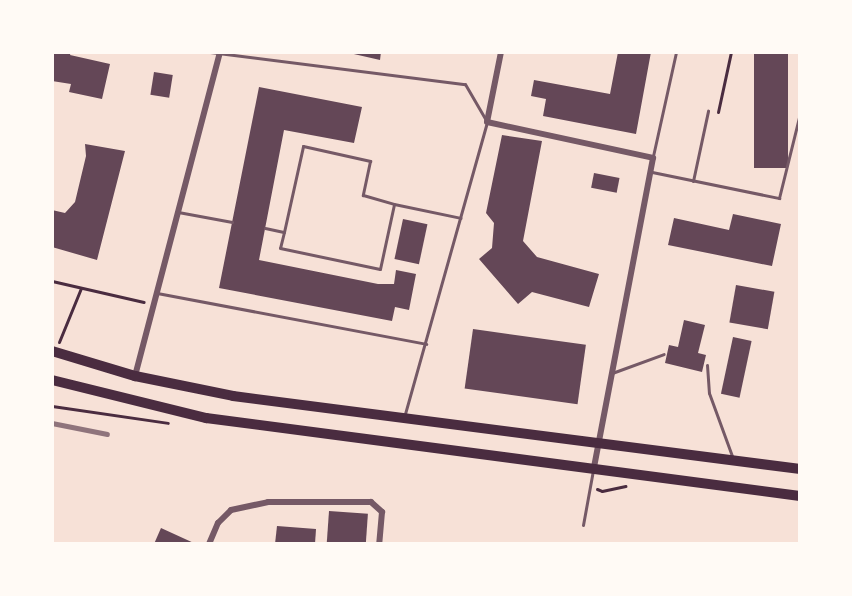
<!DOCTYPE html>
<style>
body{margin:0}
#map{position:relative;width:852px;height:596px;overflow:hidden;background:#f7e1d7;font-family:Mulish,sans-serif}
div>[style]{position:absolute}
.building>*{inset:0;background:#644757;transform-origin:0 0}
.path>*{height:3px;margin:-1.5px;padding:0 1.5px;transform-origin:1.5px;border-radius:1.5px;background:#4a2c40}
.service>*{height:3px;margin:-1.5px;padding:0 1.5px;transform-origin:1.5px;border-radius:1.5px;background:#755966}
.minor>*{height:6px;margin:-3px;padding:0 3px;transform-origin:3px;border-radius:3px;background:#755966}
.primary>*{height:10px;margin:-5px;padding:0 5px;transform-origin:5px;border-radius:5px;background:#4a2c40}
.rail>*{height:4.5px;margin:-2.25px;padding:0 2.25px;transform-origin:2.25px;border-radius:2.25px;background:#8f747c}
span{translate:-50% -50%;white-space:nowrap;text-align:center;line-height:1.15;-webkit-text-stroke:4.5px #fffaf5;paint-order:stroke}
.frame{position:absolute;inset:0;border:54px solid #fffaf5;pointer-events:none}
</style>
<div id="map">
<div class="building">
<i style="clip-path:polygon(52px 52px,71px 52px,70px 55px,110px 64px,102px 99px,69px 92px,71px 84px,52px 81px)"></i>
<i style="clip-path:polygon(345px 52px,381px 52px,380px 60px)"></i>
<i style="clip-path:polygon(618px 52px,651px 52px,636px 134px,543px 116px,546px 99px,531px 96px,534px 80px,610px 94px)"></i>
<i style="left:754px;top:52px;width:34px;height:116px"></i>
<i style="left:154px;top:72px;width:19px;height:23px;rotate:9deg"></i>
<i style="clip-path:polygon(259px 87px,362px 107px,354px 143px,284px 130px,259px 260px,378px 284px,394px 284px,396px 270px,416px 274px,409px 310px,395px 307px,392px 321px,219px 288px)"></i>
<i style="clip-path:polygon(502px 135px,542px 141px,523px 241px,537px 257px,599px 274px,589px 307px,532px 292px,518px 304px,479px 259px,492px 248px,494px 223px,486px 213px)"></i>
<i style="clip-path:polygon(85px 144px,125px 151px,97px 260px,52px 247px,52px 210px,65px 213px,75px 202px,86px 156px)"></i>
<i style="left:594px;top:173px;width:26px;height:15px;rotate:11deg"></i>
<i style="clip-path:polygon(733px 214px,781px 224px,772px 266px,668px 245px,674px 218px,729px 230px)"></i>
<i style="left:403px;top:219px;width:25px;height:41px;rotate:12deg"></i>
<i style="left:736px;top:285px;width:39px;height:38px;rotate:10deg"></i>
<i style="clip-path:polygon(684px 320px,705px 325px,698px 353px,706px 355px,702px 372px,665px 363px,669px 345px,678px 347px)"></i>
<i style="left:473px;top:329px;width:114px;height:60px;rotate:8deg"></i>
<i style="left:733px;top:337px;width:19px;height:58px;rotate:12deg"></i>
<i style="left:329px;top:511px;width:39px;height:33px;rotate:4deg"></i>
<i style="clip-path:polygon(277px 526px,316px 529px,315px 544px,275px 544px)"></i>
<i style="clip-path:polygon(161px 528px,196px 544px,154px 544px)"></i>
</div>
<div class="path">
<i style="left:718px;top:112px;width:61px;rotate:-77.8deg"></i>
<i style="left:52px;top:281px;width:94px;rotate:12.9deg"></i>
<i style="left:59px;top:342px;width:58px;rotate:-67.8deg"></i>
<i style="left:52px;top:406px;width:117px;rotate:8.3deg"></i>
<i style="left:597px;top:489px;width:5px;rotate:22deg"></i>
<i style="left:602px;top:491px;width:24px;rotate:-12deg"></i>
</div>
<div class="service">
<i style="left:210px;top:52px;width:257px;rotate:7.2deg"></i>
<i style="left:465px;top:84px;width:44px;rotate:59.9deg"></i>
<i style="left:487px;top:122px;width:306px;rotate:105.7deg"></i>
<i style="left:653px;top:156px;width:107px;rotate:-77.5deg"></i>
<i style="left:652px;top:172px;width:130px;rotate:11.6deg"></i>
<i style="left:779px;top:198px;width:88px;rotate:-76.1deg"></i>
<i style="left:693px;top:181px;width:72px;rotate:-77.9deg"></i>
<i style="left:178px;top:212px;width:55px;rotate:10.5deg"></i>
<i style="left:265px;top:228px;width:19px;rotate:12deg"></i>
<i style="left:284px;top:232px;width:16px;rotate:104deg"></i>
<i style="left:280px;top:248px;width:102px;rotate:11.9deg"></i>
<i style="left:380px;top:269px;width:66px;rotate:-77.8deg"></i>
<i style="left:394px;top:204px;width:68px;rotate:11.8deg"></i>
<i style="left:284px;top:232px;width:88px;rotate:-77.5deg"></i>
<i style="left:303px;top:146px;width:69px;rotate:12.6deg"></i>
<i style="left:370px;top:161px;width:35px;rotate:102deg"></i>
<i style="left:363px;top:195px;width:32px;rotate:16deg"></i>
<i style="left:157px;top:293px;width:274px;rotate:10.7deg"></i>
<i style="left:707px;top:365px;width:28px;rotate:86deg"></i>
<i style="left:709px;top:393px;width:67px;rotate:69.9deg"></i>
<i style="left:612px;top:373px;width:55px;rotate:-20.1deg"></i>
<i style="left:583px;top:525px;width:56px;rotate:-79.7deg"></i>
</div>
<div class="minor">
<i style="left:501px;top:52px;width:71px;rotate:101.3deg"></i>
<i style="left:487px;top:122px;width:170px;rotate:12.2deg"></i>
<i style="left:653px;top:158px;width:316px;rotate:100.8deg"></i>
<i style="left:135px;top:376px;width:335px;rotate:-75.3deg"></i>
<i style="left:209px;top:544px;width:23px;rotate:-67deg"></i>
<i style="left:218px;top:523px;width:18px;rotate:-45deg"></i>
<i style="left:231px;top:510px;width:38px;rotate:-12deg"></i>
<i style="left:268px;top:502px;width:103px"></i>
<i style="left:371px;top:502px;width:15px;rotate:42deg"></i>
<i style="left:382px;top:512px;width:32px;rotate:95deg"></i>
</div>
<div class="primary">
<i style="left:52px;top:351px;width:87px;rotate:16.8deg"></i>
<i style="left:135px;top:376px;width:100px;rotate:11.5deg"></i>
<i style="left:233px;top:396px;width:572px;rotate:7.34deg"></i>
<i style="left:52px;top:380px;width:159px;rotate:13.9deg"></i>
<i style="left:206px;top:418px;width:599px;rotate:7.48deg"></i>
</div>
<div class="rail">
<i style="left:52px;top:423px;width:56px;rotate:11.3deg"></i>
</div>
<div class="frame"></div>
</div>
